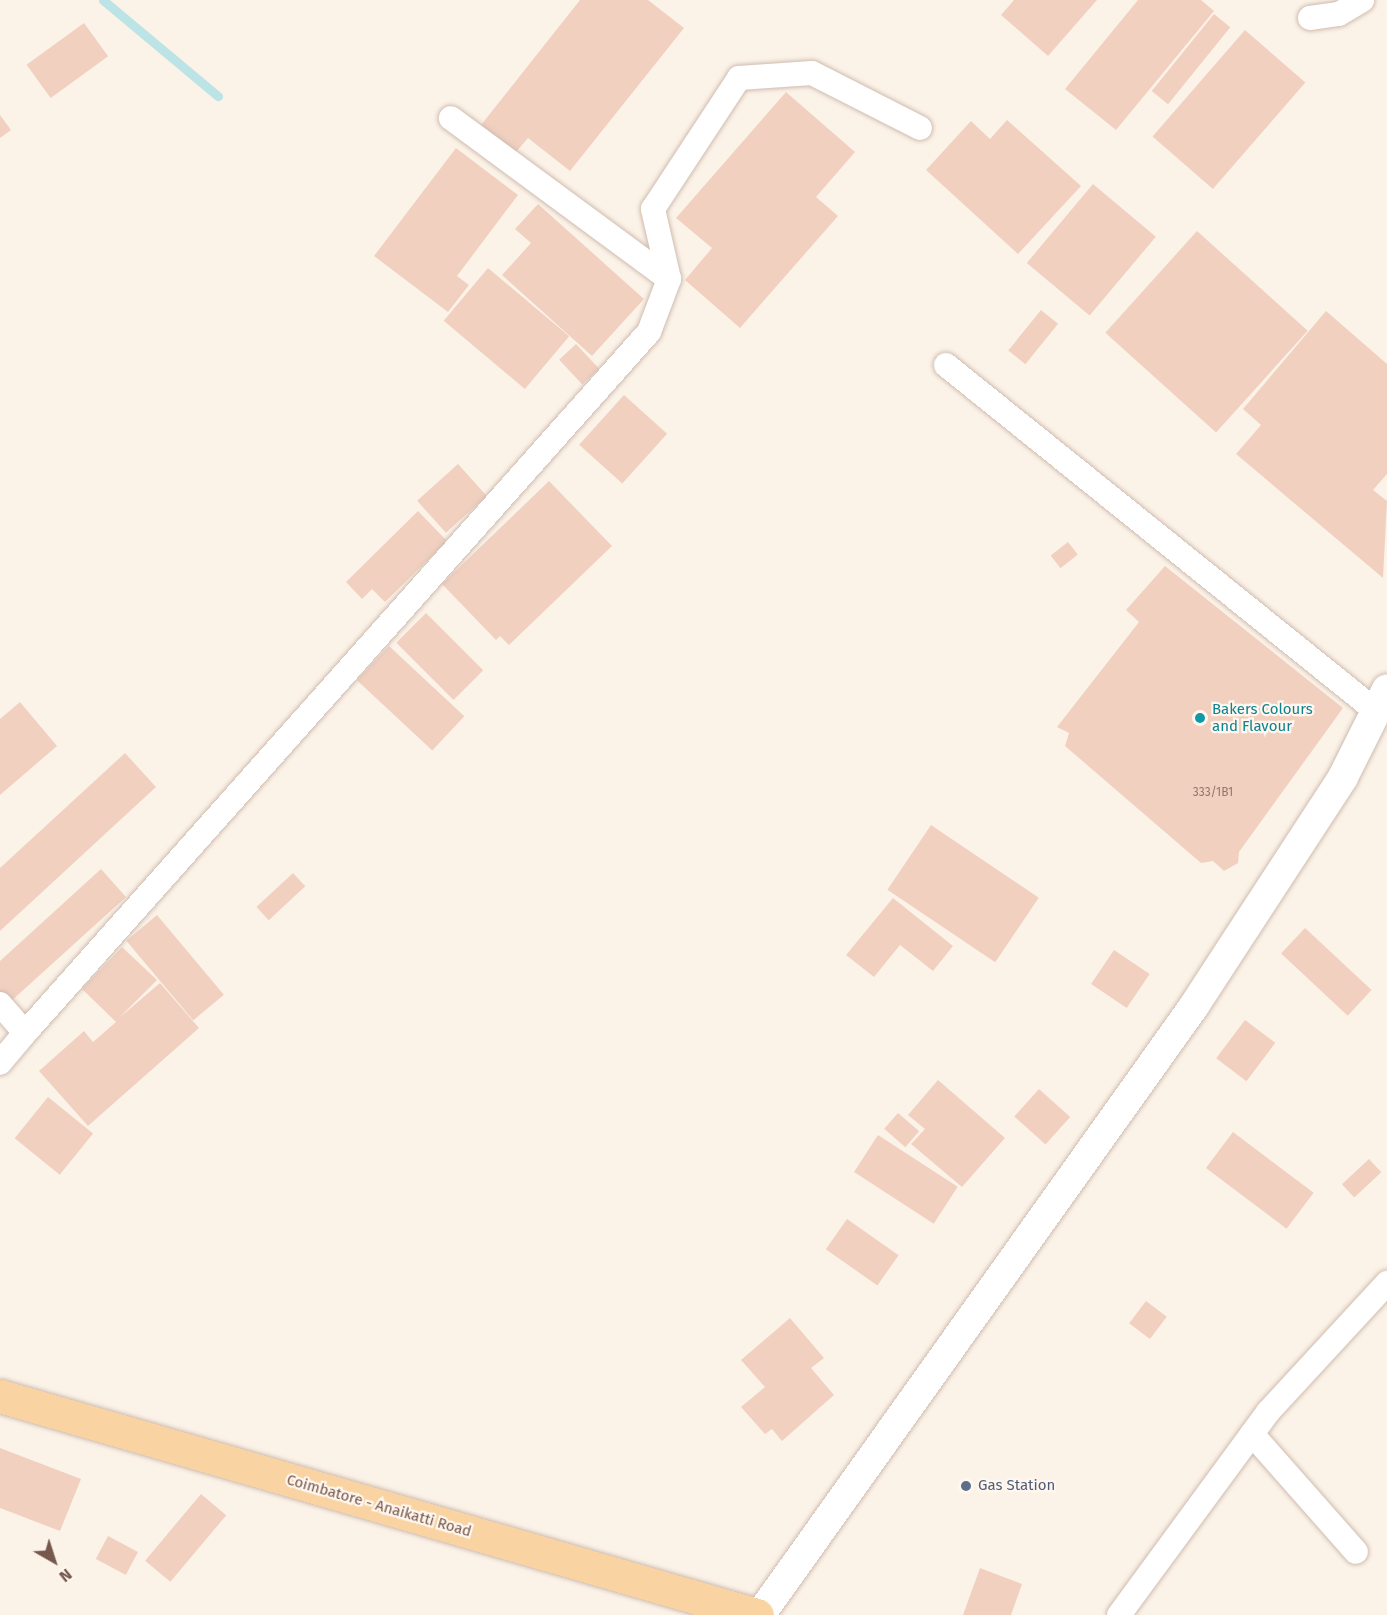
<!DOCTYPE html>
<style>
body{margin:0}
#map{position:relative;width:1387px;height:1615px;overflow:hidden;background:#fcf3e8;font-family:"Fira Sans",sans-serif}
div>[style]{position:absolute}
.stream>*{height:9px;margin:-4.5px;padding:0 4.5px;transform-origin:4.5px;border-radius:4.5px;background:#bce3e6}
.building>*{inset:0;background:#f1d0c0;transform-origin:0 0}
.roads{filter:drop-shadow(0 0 2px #d0bcb0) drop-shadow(0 0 2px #d0bcb0)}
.minor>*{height:24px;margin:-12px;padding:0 12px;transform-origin:12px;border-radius:12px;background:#fff}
.tertiary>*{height:30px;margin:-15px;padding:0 15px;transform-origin:15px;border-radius:15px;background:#fff}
.primary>*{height:33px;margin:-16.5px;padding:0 16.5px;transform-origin:16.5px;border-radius:16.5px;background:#f9d3a2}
.dots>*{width:16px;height:16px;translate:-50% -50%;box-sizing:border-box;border:3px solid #fff7ef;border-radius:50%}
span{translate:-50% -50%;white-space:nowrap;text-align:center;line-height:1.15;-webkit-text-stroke:4.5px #fff7ef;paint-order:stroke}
.number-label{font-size:12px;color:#957669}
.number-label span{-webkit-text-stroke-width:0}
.culture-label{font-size:15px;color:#0d838f}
.left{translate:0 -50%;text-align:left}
.service-label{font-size:15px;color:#4e5e75}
.street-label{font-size:15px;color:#76584c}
.north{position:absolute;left:24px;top:1531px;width:60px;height:60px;-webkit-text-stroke:4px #fff7ef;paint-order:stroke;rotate:141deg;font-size:16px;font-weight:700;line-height:24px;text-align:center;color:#76584c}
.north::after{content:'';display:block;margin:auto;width:21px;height:27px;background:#76584c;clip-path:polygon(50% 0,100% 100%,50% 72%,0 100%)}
</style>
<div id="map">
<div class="stream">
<i style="left:103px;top:0;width:150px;rotate:39.9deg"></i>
</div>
<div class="building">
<i style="clip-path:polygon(580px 0,648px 0,684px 28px,570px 171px,528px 138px,516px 152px,481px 125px)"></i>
<i style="clip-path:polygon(1014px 0,1097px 0,1048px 56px,1001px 15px)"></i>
<i style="clip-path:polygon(1138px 0,1201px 0,1214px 11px,1116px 130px,1065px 89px)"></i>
<i style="left:1214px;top:14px;width:21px;height:99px;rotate:39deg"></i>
<i style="left:84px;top:23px;width:41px;height:71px;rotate:54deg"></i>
<i style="left:1245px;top:30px;width:80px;height:141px;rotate:41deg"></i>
<i style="clip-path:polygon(786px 92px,855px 152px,816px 197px,838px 216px,740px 328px,685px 280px,712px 248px,676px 218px)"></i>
<i style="clip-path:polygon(0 115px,11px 130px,0 138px)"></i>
<i style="clip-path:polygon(1007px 120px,1081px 186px,1018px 254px,926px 170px,971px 121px,990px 139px)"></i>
<i style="clip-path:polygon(456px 148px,518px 195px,457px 276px,469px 285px,448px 312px,374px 256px)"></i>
<i style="left:1093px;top:184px;width:82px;height:103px;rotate:40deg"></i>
<i style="clip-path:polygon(538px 204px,644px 299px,592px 356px,502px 275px,531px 243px,515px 229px)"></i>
<i style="left:1197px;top:231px;width:149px;height:137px;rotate:42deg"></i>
<i style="left:488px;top:268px;width:106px;height:69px;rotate:40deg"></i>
<i style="left:1041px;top:310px;width:22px;height:52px;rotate:39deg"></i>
<i style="clip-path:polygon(1326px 311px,1387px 364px,1387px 474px,1373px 490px,1387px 501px,1383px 578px,1236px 454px,1261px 425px,1243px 409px)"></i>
<i style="left:576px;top:344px;width:34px;height:23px;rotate:47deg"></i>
<i style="left:624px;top:395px;width:58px;height:67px;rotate:42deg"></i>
<i style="left:458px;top:464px;width:43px;height:55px;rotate:48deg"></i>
<i style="clip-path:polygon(549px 481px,612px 546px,509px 645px,500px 636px,496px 640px,442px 584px)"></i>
<i style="clip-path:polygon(418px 511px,447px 541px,385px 602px,372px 589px,362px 599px,346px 582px)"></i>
<i style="left:1068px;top:542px;width:16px;height:22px;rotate:52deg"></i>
<i style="clip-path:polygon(1165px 566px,1343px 708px,1239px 852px,1238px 863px,1224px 871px,1213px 861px,1201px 863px,1065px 746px,1069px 733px,1057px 727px,1139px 622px,1126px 610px)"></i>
<i style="left:426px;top:613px;width:81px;height:42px;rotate:45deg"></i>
<i style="left:389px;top:646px;width:103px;height:47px;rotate:43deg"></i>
<i style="clip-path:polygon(20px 702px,57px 746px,0 795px,0 719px)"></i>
<i style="clip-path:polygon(125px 753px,156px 787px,0 931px,0 868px)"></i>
<i style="left:931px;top:825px;width:130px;height:78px;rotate:34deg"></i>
<i style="clip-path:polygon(101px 869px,126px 897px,9px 1003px,0 993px,0 961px)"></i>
<i style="left:293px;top:873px;width:18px;height:50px;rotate:47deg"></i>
<i style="clip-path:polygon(893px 898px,953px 946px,933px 971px,900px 945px,874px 977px,846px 955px)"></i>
<i style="left:157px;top:915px;width:104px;height:40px;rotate:50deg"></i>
<i style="left:1305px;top:928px;width:91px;height:35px;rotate:43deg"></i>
<i style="clip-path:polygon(122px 947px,157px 980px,119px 1018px,160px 983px,199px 1028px,88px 1126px,39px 1071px,84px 1031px,93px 1042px,116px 1022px,82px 989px)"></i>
<i style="left:1114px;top:950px;width:43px;height:41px;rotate:34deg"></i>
<i style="left:1245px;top:1020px;width:38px;height:48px;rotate:37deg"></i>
<i style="clip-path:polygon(938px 1080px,1005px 1138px,962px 1187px,911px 1144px,925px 1129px,908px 1115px)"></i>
<i style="left:1039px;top:1089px;width:42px;height:37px;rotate:42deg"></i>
<i style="left:48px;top:1097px;width:58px;height:53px;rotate:39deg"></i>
<i style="left:898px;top:1113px;width:28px;height:21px;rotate:41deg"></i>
<i style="left:1233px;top:1132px;width:101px;height:45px;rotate:37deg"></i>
<i style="left:878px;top:1135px;width:95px;height:44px;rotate:33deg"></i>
<i style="left:1369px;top:1159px;width:18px;height:37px;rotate:47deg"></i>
<i style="left:847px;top:1219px;width:63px;height:37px;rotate:35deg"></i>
<i style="left:1146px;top:1301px;width:26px;height:28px;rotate:37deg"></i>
<i style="clip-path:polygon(790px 1318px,824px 1358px,811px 1368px,834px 1395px,782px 1441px,772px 1429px,765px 1434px,741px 1407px,765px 1387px,741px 1360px)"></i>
<i style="clip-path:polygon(0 1448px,81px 1479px,60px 1531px,0 1508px)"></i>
<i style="left:201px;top:1494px;width:33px;height:87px;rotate:40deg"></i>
<i style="left:108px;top:1536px;width:34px;height:26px;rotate:28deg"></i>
<i style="clip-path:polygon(980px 1568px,1022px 1584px,1011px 1615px,963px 1615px)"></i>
</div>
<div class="roads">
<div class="minor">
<i style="left:1310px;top:18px;width:29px;rotate:-8deg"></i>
<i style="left:1339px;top:14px;width:27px;rotate:-31deg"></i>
<i style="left:669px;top:279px;width:72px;rotate:-102.9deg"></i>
<i style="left:653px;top:209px;width:157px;rotate:-56.7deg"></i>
<i style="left:739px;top:78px;width:73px;rotate:-3.9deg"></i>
<i style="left:812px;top:73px;width:121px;rotate:27deg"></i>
<i style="left:946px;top:365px;width:552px;rotate:38.82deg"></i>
<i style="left:0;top:1004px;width:38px;rotate:49deg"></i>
<i style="left:25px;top:1033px;width:39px;rotate:130deg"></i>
<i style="left:25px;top:1033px;width:938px;rotate:-48.33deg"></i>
<i style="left:649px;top:332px;width:57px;rotate:-69.3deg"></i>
<i style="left:669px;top:279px;width:271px;rotate:-143.6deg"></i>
<i style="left:1252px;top:1434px;width:157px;rotate:48.6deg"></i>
<i style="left:1119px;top:1615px;width:252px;rotate:-53.7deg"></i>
<i style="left:1268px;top:1412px;width:176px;rotate:-47.3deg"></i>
</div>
<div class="tertiary">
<i style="left:760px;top:1615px;width:748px;rotate:-54.52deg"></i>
<i style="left:1194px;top:1006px;width:273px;rotate:-56.9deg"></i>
<i style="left:1343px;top:777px;width:98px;rotate:-63.4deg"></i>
</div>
<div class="primary">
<i style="left:0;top:1396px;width:788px;rotate:16.14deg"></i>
</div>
</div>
<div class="dots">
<i style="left:1200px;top:718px;background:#0f9aa8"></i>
<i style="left:966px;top:1486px;background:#5c6f8a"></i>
</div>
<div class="number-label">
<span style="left:1213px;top:793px">333/1B1</span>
</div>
<div class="culture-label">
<span class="left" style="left:1212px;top:718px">Bakers Colours<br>and Flavour</span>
</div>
<div class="service-label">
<span class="left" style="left:978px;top:1486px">Gas Station</span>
</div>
<div class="street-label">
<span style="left:379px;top:1506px;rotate:16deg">Coimbatore - Anaikatti Road</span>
</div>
<div class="north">N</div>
</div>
